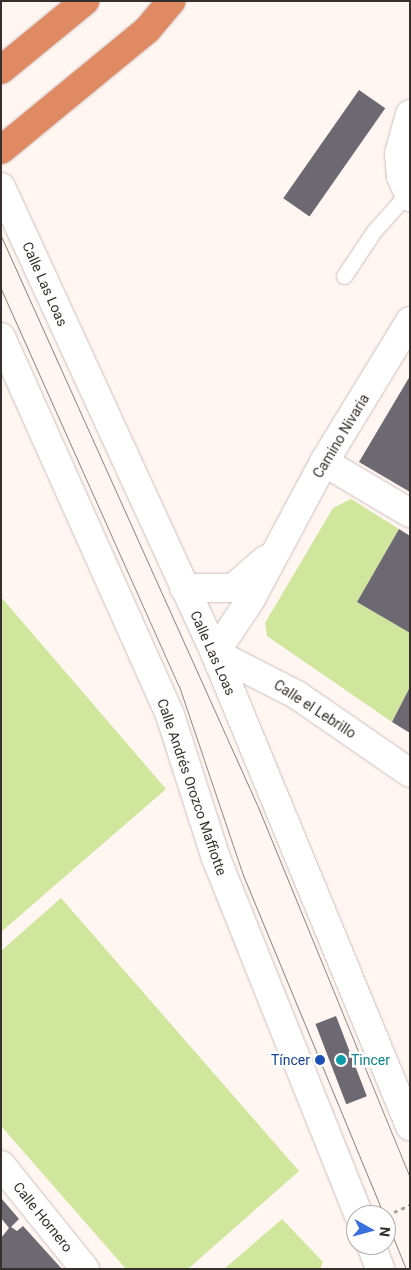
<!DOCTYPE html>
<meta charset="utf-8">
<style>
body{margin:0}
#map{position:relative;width:411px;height:1270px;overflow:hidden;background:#fff5f1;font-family:Roboto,sans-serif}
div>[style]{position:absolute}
.green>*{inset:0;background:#d0e69c}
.building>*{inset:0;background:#6d6972;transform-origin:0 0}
.path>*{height:3px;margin-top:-1.5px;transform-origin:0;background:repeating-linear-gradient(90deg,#a49d9a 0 4px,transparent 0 8px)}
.roads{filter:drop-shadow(0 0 1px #cdc0bc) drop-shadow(0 0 1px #cdc0bc)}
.lane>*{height:15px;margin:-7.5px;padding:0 7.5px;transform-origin:7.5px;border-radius:7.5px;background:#fff}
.street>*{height:28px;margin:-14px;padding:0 14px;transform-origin:14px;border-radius:14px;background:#fff}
.highway>*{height:28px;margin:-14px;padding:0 14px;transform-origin:14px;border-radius:14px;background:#e08a64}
.tram>*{height:1px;margin:-0.5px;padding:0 0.5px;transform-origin:0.5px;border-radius:0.5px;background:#928b88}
.dots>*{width:14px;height:14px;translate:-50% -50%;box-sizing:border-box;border:2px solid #fff;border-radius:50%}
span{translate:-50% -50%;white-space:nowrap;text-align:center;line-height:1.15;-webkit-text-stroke:5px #fff;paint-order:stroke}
.street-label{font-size:14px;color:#35302e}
.transit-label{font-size:14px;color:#164399}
.right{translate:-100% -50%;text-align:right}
.culture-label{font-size:14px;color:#0d838f}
.left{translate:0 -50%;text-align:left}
.frame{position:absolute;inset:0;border:2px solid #35302e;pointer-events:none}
.north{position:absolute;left:346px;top:1205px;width:50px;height:50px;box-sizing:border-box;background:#fff;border:1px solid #aeacab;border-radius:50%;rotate:97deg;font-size:14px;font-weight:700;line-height:20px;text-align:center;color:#35302e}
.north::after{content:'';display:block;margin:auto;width:18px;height:22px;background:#386fde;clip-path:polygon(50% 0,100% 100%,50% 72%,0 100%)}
</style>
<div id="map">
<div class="green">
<i style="clip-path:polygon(351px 499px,399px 529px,357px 602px,410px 633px,410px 687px,392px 722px,267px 636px,265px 623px,333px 508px)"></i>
<i style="clip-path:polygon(1px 597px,166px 789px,1px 932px)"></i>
<i style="clip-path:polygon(61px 898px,299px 1171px,188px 1269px,126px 1269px,1px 1126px,1px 951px)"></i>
<i style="clip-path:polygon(282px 1219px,323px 1262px,320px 1269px,224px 1269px)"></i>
</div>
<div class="building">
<i style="left:359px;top:90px;width:32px;height:132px;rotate:35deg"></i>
<i style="clip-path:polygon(410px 376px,410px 492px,359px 462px)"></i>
<i style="clip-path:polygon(399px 529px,410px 536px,410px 633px,357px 602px)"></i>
<i style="clip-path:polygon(410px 687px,410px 733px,392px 722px)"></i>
<i style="left:336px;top:1016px;width:86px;height:22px;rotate:69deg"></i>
<i style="clip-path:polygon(1px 1198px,19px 1219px,11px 1227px,17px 1231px,23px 1226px,62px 1269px,1px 1269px,1px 1238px,9px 1228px,1px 1218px)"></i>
</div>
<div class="path">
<i style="left:394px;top:1212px;width:17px;rotate:-24deg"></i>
</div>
<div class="roads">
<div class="lane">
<i style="left:344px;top:276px;width:54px;rotate:-56.3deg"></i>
<i style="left:374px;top:231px;width:51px;rotate:-48.2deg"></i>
</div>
<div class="street">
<i style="left:410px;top:114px;width:41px;rotate:105.4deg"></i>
<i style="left:399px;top:154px;width:22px;rotate:85deg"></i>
<i style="left:401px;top:176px;width:23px;rotate:67deg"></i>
<i style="left:1px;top:187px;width:513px;rotate:65.33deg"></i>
<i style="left:215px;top:653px;width:512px;rotate:67.6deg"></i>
<i style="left:410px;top:321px;width:165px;rotate:121.4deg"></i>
<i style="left:324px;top:462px;width:155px;rotate:118.1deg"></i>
<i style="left:251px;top:599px;width:65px;rotate:123.7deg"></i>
<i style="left:215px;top:653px;width:92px;rotate:27.1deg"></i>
<i style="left:297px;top:695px;width:137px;rotate:34.6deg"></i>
<i style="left:1px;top:337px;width:414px;rotate:65.9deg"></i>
<i style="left:170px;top:715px;width:150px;rotate:72.2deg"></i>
<i style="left:216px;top:858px;width:385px;rotate:68.2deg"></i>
<i style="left:324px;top:462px;width:100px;rotate:30.7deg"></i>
<i style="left:184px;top:588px;width:49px"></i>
<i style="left:233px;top:588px;width:43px;rotate:-41.2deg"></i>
<i style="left:1px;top:1165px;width:134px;rotate:51.1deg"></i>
<i style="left:371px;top:1245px;width:26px;rotate:69deg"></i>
</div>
<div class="highway">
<i style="left:1px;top:70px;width:109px;rotate:-39.4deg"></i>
<i style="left:1px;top:150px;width:189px;rotate:-39.4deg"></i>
<i style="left:147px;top:30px;width:38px;rotate:-50deg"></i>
</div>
</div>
<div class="tram">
<i style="left:1px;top:236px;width:626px;rotate:65.77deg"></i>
<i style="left:258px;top:807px;width:400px;rotate:67.7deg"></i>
<i style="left:1px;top:289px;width:435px;rotate:65.9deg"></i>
<i style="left:179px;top:686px;width:200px;rotate:71.3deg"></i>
<i style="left:243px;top:875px;width:368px;rotate:67.5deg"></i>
<i style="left:386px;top:1220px;width:53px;rotate:67.8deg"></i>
</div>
<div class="dots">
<i style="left:320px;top:1060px;background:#1a4fb4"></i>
<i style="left:341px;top:1060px;background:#0f9aa8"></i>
</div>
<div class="street-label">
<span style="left:45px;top:284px;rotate:66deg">Calle Las Loas</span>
<span style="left:341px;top:436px;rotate:-59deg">Camino Nivaria</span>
<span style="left:213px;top:653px;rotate:66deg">Calle Las Loas</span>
<span style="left:315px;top:709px;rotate:33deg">Calle el Lebrillo</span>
<span style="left:192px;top:787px;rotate:71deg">Calle Andrés Orozco Maffiotte</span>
<span style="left:43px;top:1217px;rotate:51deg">Calle Hornero</span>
</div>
<div class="transit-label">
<span class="right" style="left:310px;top:1060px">Tíncer</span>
</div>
<div class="culture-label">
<span class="left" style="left:351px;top:1060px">Tincer</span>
</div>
<div class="frame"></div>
<div class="north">N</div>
</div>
